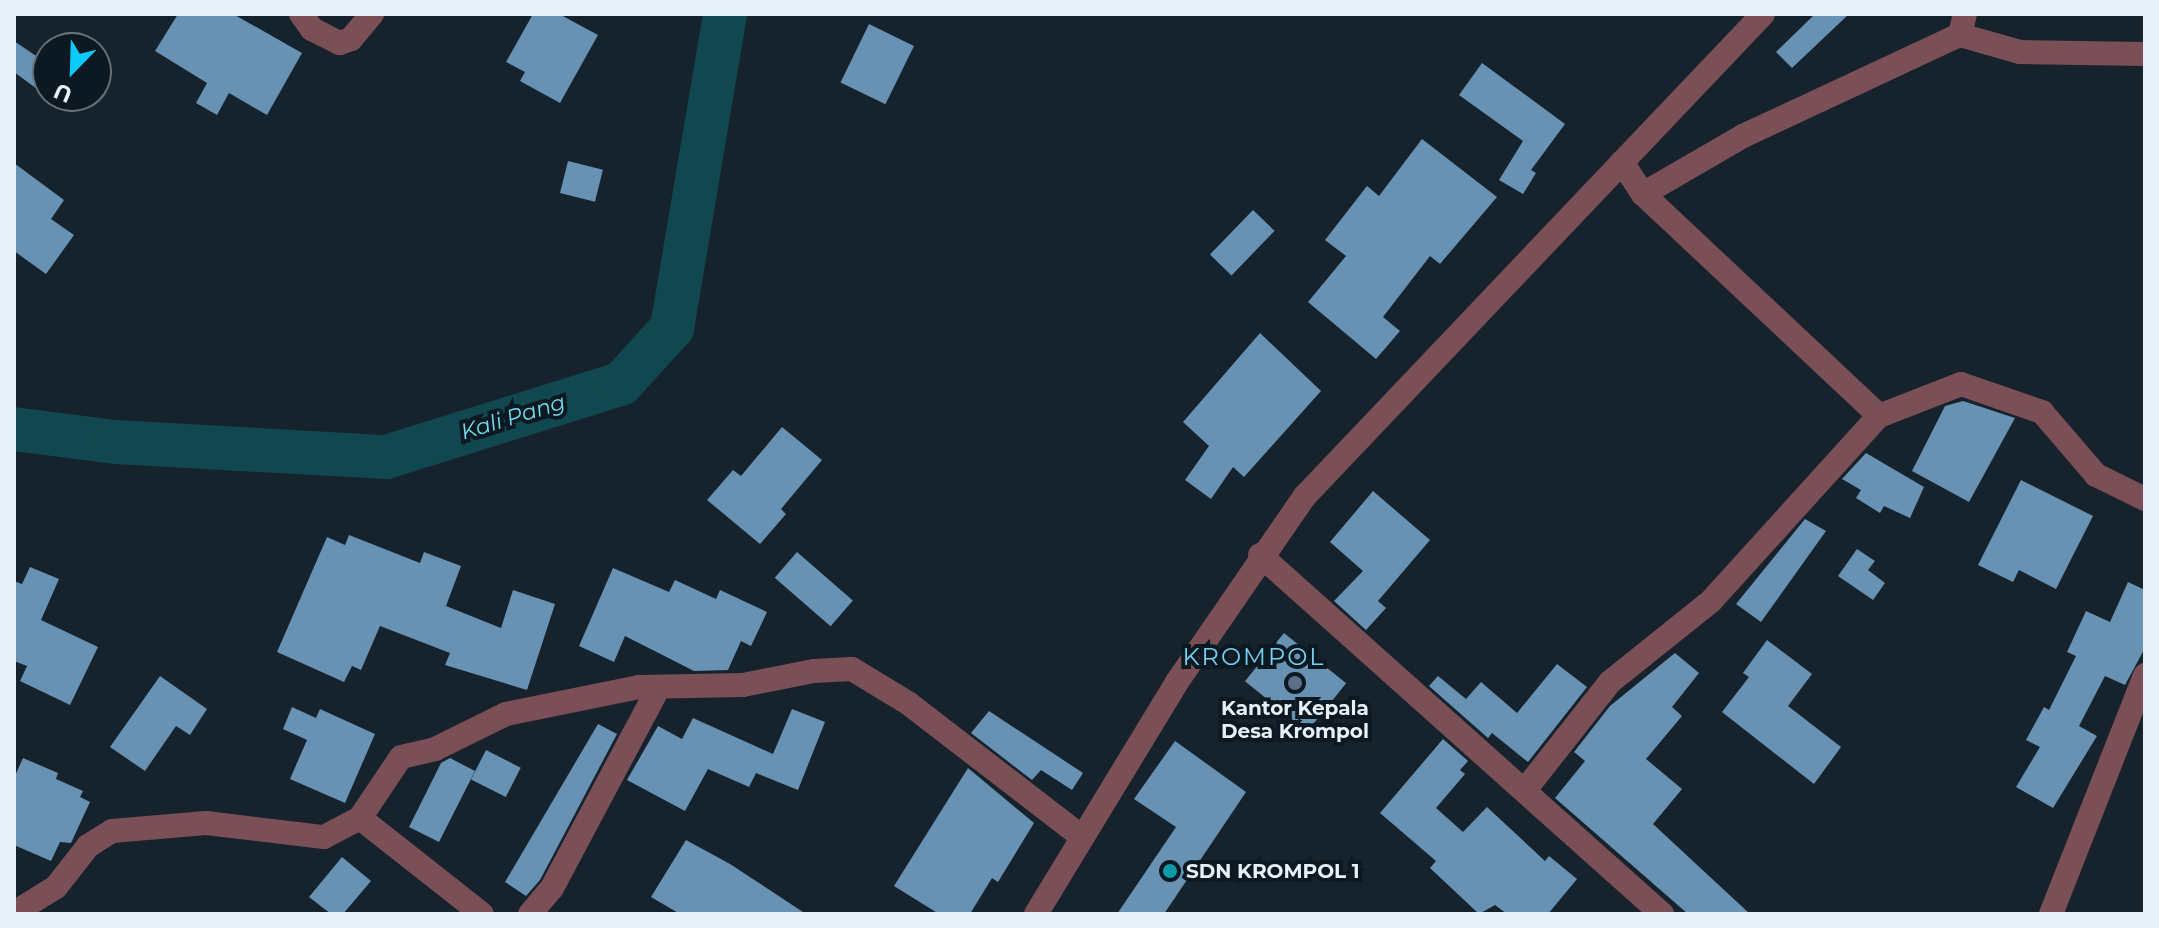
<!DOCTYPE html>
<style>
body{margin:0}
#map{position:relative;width:2159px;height:928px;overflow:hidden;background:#16222c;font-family:Montserrat,sans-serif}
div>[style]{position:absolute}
.river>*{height:44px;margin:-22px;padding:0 22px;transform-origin:22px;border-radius:22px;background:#11474e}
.building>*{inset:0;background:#6792b4;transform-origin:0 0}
.minor>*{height:24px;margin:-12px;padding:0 12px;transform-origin:12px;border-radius:12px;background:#7a4f56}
.dots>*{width:22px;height:22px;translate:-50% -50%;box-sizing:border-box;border:4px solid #0d1922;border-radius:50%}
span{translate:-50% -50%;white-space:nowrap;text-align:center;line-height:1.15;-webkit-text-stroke:8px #0d1922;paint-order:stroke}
.poi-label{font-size:20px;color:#e8f0f7;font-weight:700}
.left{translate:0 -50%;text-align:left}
.water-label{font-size:22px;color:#72dbea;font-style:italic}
.quarter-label{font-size:24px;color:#73d1f1;letter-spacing:2px}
.frame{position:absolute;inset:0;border:16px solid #e8f0f7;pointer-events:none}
.north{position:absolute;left:32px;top:32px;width:80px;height:80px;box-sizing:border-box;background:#0d1922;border:2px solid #656f77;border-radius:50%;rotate:203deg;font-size:22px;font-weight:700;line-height:32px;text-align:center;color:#e8f0f7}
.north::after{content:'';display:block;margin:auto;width:28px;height:36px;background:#0ccafa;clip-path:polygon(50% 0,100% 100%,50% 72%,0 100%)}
</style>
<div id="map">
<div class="river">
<i style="left:14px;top:429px;width:102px;rotate:7.3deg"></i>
<i style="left:115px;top:442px;width:271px;rotate:3.2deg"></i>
<i style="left:386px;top:457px;width:246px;rotate:-17.3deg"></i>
<i style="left:621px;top:384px;width:76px;rotate:-47.7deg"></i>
<i style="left:672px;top:328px;width:318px;rotate:-80.4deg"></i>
</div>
<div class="building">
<i style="clip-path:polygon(178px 14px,233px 14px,302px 53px,267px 115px,229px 93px,217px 115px,196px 103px,207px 83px,155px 51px)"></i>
<i style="clip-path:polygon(533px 14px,559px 14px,598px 35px,560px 103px,520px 81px,525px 72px,506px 62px)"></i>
<i style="clip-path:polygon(1815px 14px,1849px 14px,1792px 68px,1776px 52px)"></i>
<i style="left:869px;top:24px;width:50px;height:65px;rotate:26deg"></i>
<i style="clip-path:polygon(14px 41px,48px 64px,48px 97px,14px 72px)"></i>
<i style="clip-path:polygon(1482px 63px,1565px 124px,1531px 170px,1536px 173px,1523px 194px,1499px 180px,1523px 141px,1459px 95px)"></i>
<i style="clip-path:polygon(1422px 139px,1497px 197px,1440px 264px,1430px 256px,1383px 317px,1400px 331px,1376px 359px,1308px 302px,1346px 256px,1325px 240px,1367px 186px,1379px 196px)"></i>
<i style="left:568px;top:161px;width:36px;height:33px;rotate:14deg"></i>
<i style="clip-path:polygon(14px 163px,64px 200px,51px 219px,74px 235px,46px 274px,14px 251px)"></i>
<i style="left:1253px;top:210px;width:30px;height:62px;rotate:44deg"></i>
<i style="clip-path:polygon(1260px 333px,1321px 391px,1244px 477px,1233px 467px,1211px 499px,1185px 480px,1209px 446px,1183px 422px)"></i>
<i style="clip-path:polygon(1963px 401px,2015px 418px,1969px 502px,1912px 471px,1945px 406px)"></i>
<i style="clip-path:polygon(782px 427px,822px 460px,781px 509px,786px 514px,760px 544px,707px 500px,733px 470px,741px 476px)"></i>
<i style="clip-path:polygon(1866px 453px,1924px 487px,1910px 518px,1884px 506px,1880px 513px,1856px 498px,1861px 490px,1842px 479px)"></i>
<i style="clip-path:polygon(2021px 480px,2093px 516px,2056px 589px,2019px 570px,2013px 582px,1978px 565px)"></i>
<i style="clip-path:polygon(1373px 491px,1430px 540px,1378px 601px,1386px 608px,1366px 630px,1334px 601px,1363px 571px,1330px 542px)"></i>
<i style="clip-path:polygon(1805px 519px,1826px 531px,1761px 622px,1736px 604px)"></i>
<i style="clip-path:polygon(349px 535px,420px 563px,424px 552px,461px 566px,446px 606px,501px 628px,513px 590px,555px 604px,527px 690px,445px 665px,450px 653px,380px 626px,361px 670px,352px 666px,344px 682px,277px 652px,327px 537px,345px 545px)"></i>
<i style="clip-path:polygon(1857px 549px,1875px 561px,1868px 570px,1885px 583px,1873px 600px,1838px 576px)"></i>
<i style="left:797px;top:552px;width:74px;height:34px;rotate:41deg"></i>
<i style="clip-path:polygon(30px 567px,59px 579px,41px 620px,98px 647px,70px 705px,20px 681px,27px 666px,14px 661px,14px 581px,22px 584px)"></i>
<i style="clip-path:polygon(613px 568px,669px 592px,675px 580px,716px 599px,720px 590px,767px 612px,751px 646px,741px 641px,728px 670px,694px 671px,625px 636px,614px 662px,579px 646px)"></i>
<i style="clip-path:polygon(2128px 582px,2145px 590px,2145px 648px,2125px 685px,2105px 676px,2079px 726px,2097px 736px,2053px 808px,2016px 787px,2040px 747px,2026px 740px,2044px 707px,2049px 710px,2076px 656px,2067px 652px,2086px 611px,2110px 622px)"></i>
<i style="left:1284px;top:633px;width:80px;height:62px;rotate:39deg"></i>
<i style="clip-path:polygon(1767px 640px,1812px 674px,1788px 706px,1841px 747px,1814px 784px,1722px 712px,1749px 677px,1743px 673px)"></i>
<i style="clip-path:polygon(1675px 653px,1699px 673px,1672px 707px,1682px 716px,1646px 759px,1682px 789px,1653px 824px,1750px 914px,1688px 914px,1555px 798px,1585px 761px,1574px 752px,1610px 706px)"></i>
<i style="clip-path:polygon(1557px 664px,1587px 687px,1528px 762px,1492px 733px,1488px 738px,1429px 686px,1438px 676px,1466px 699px,1481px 682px,1517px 713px)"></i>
<i style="clip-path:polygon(160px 676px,207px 709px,190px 735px,176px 726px,145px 771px,110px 747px)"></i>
<i style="clip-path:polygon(292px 707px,316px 718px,320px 709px,375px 734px,345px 803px,290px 779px,307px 740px,283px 729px)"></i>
<i style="clip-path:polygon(792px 709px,825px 722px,798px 790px,756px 773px,749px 787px,708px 769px,685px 811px,627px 780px,658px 726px,682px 739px,693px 718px,773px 754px)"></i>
<i style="clip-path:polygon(989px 711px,1083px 773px,1072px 790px,1041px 770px,1032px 780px,971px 733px)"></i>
<i style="clip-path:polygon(598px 724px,617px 734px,540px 880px,526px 896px,505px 882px)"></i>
<i style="clip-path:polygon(1443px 739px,1468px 761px,1460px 770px,1465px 774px,1436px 808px,1463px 832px,1487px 807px,1545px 861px,1549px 856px,1577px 879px,1548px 914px,1507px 914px,1495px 905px,1479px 914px,1430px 868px,1436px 861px,1380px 813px)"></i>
<i style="clip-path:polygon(1175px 741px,1246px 792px,1164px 914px,1117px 914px,1176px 827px,1134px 799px)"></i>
<i style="left:486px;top:750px;width:39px;height:33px;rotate:27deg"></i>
<i style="clip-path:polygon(23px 758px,58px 773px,56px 779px,83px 791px,80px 797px,90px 802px,71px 843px,60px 842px,51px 861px,14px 845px,14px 778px)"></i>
<i style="clip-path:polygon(450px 758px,475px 771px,439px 842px,409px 827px,441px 763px)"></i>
<i style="clip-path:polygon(968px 768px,1034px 823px,998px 882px,992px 878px,970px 914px,939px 914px,894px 886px)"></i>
<i style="clip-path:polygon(686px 840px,730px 864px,806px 914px,680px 914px,651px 897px)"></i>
<i style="clip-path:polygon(342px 857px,371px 881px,343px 914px,331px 914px,309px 897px)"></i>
</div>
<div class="minor">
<i style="left:301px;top:14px;width:19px;rotate:54deg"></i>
<i style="left:312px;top:29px;width:31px;rotate:27deg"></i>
<i style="left:340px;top:43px;width:12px;rotate:-20deg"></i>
<i style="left:351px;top:39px;width:33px;rotate:-50deg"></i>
<i style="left:1960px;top:35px;width:62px;rotate:15.8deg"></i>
<i style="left:2020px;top:52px;width:125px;rotate:0.9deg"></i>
<i style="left:1622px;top:162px;width:38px;rotate:57deg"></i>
<i style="left:1643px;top:194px;width:324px;rotate:43.2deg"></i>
<i style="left:1879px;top:416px;width:88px;rotate:-21.3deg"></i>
<i style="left:1961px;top:384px;width:86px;rotate:19.1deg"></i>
<i style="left:2042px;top:412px;width:83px;rotate:49.4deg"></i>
<i style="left:2096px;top:475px;width:55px;rotate:26.1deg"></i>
<i style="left:1643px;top:194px;width:116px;rotate:-30.1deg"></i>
<i style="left:1743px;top:136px;width:239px;rotate:-25deg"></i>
<i style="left:1960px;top:35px;width:22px;rotate:-77deg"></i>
<i style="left:1260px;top:555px;width:539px;rotate:41.77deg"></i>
<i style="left:1525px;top:790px;width:137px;rotate:-51.8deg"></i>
<i style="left:1610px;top:682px;width:129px;rotate:-38.7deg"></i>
<i style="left:1711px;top:601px;width:250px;rotate:-47.8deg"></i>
<i style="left:360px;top:818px;width:155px;rotate:38.2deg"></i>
<i style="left:14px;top:913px;width:49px;rotate:-31.8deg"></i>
<i style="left:56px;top:887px;width:52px;rotate:-52deg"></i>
<i style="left:88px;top:846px;width:28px;rotate:-32deg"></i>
<i style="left:112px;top:831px;width:94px;rotate:-4.9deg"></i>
<i style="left:206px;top:823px;width:119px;rotate:6.8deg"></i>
<i style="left:324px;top:837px;width:41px;rotate:-27.8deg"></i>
<i style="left:360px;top:818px;width:73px;rotate:-56.1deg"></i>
<i style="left:401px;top:757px;width:35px;rotate:-13deg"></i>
<i style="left:435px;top:749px;width:79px;rotate:-26.2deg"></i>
<i style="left:506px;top:714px;width:136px;rotate:-11.5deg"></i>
<i style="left:639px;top:687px;width:104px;rotate:-1.1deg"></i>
<i style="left:743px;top:685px;width:72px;rotate:-11.2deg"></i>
<i style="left:814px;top:671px;width:38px;rotate:-3deg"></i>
<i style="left:852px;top:669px;width:66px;rotate:31.3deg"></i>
<i style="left:908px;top:703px;width:218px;rotate:37.6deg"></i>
<i style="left:530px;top:914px;width:34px;rotate:-50deg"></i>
<i style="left:552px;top:888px;width:225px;rotate:-62deg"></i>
<i style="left:1036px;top:914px;width:271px;rotate:-58.7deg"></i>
<i style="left:1177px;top:682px;width:226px;rotate:-55.5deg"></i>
<i style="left:1305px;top:496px;width:665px;rotate:-46.46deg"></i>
<i style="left:2051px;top:914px;width:257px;rotate:-68.5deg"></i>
</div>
<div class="dots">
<i style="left:1295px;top:683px;background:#5c6f8a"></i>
<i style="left:1170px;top:871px;background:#0f9aa8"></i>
</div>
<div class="poi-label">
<span style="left:1295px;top:720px">Kantor Kepala<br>Desa Krompol</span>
<span class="left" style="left:1186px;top:871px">SDN KROMPOL 1</span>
</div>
<div class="water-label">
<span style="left:513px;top:417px;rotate:-17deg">Kali Pang</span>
</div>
<div class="quarter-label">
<span style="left:1254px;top:657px">KROMPOL</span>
</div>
<div class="frame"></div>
<div class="north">U</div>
</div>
